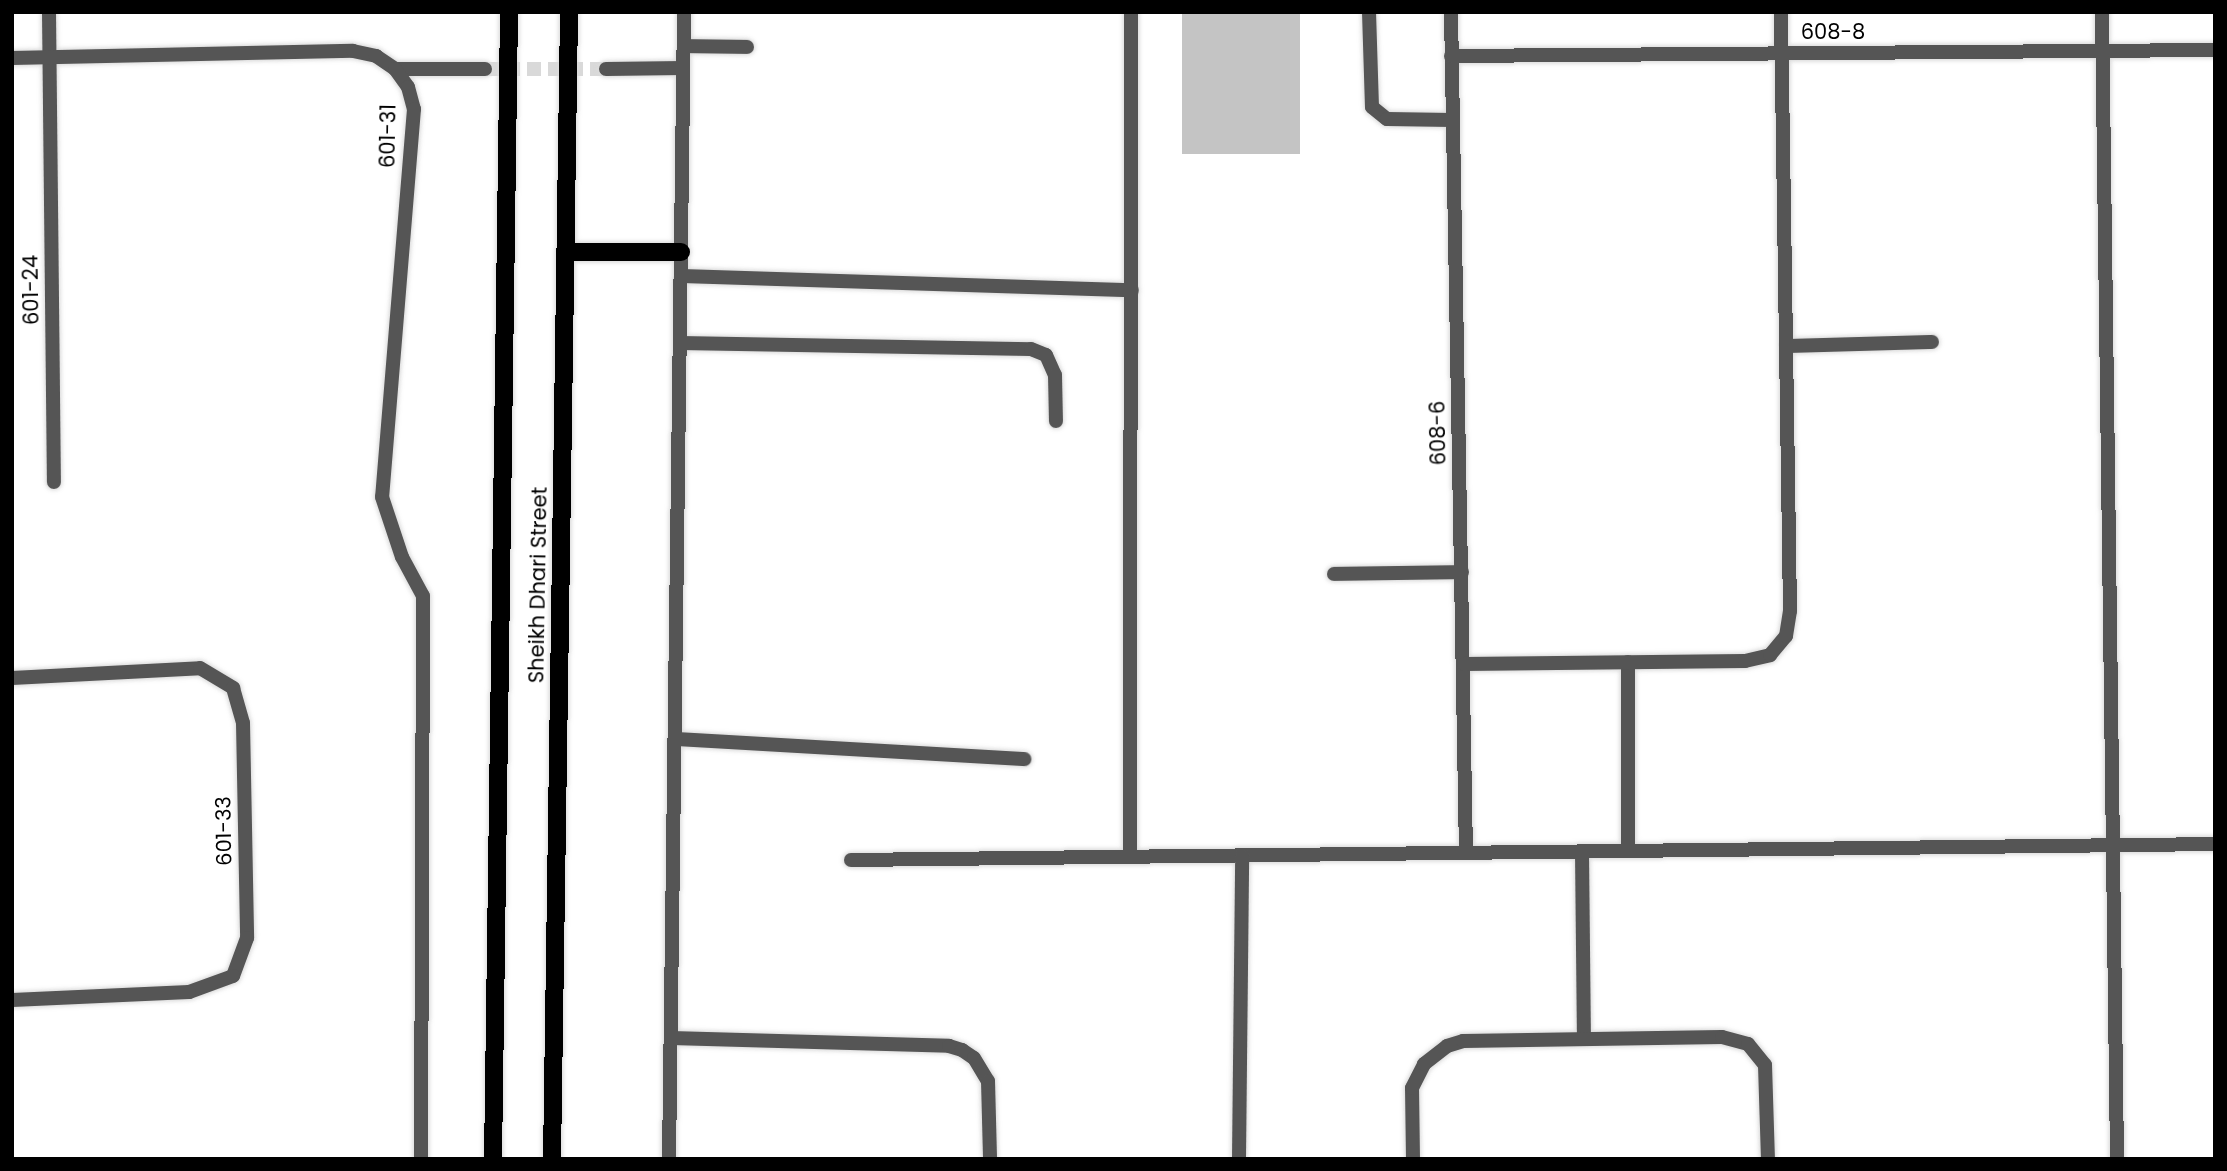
<!DOCTYPE html>
<style>
body{margin:0}
#map{position:relative;width:2227px;height:1171px;overflow:hidden;background:#fff;font-family:Poppins,sans-serif}
div>[style]{position:absolute}
.building>*{inset:0;background:#c4c4c4;transform-origin:0 0}
.pedestrian-tunnel>*{height:14px;margin-top:-7px;transform-origin:0;background:repeating-linear-gradient(90deg,#d9d9d9 0 14px,transparent 0 21px)}
.roads{filter:drop-shadow(0 0 2px #dbdbdb) drop-shadow(0 0 2px #dbdbdb)}
.service>*{height:14px;margin:-7px;padding:0 7px;transform-origin:7px;border-radius:7px;background:#555}
.pedestrian>*{height:14px;margin:-7px;padding:0 7px;transform-origin:7px;border-radius:7px;background:#555}
.minor>*{height:14px;margin:-7px;padding:0 7px;transform-origin:7px;border-radius:7px;background:#555}
.primary>*{height:18px;margin:-9px;padding:0 9px;transform-origin:9px;border-radius:9px;background:#000}
span{translate:-50% -50%;white-space:nowrap;text-align:center;line-height:1.15;-webkit-text-stroke:5px #fff;paint-order:stroke}
.street-label{font-size:21px;color:#000}
.frame{position:absolute;inset:0;border:14px solid #000;pointer-events:none}
</style>
<div id="map">
<div class="building">
<i style="left:1182px;top:12px;width:118px;height:142px"></i>
</div>
<div class="pedestrian-tunnel">
<i style="left:485px;top:69px;width:121px"></i>
</div>
<div class="roads">
<div class="service">
<i style="left:1369px;top:12px;width:95px;rotate:88.2deg"></i>
<i style="left:1372px;top:107px;width:19px;rotate:39deg"></i>
<i style="left:1387px;top:119px;width:65px;rotate:0.9deg"></i>
<i style="left:684px;top:46px;width:63px;rotate:0.9deg"></i>
<i style="left:680px;top:343px;width:351px;rotate:1deg"></i>
<i style="left:1031px;top:349px;width:16px;rotate:22deg"></i>
<i style="left:1046px;top:355px;width:22px;rotate:66deg"></i>
<i style="left:1055px;top:375px;width:46px;rotate:88.8deg"></i>
<i style="left:1334px;top:574px;width:128px;rotate:-0.9deg"></i>
<i style="left:675px;top:739px;width:350px;rotate:3.3deg"></i>
</div>
<div class="pedestrian">
<i style="left:395px;top:69px;width:90px"></i>
<i style="left:606px;top:69px;width:77px;rotate:-0.7deg"></i>
</div>
<div class="minor">
<i style="left:49px;top:12px;width:470px;rotate:89.4deg"></i>
<i style="left:1451px;top:12px;width:841px;rotate:88.98deg"></i>
<i style="left:2102px;top:12px;width:1147px;rotate:89.25deg"></i>
<i style="left:1451px;top:56px;width:764px;rotate:-0.45deg"></i>
<i style="left:12px;top:58px;width:341px;rotate:-1.2deg"></i>
<i style="left:353px;top:51px;width:24px;rotate:12deg"></i>
<i style="left:376px;top:56px;width:23px;rotate:34deg"></i>
<i style="left:395px;top:69px;width:22px;rotate:54deg"></i>
<i style="left:408px;top:87px;width:23px;rotate:75deg"></i>
<i style="left:414px;top:109px;width:389px;rotate:94.7deg"></i>
<i style="left:382px;top:497px;width:63px;rotate:71.6deg"></i>
<i style="left:402px;top:557px;width:44px;rotate:61.7deg"></i>
<i style="left:423px;top:596px;width:563px;rotate:90.2deg"></i>
<i style="left:681px;top:276px;width:451px;rotate:1.8deg"></i>
<i style="left:1786px;top:346px;width:146px;rotate:-1.6deg"></i>
<i style="left:1628px;top:662px;width:189px;rotate:90deg"></i>
<i style="left:1464px;top:664px;width:281px;rotate:-0.6deg"></i>
<i style="left:1745px;top:661px;width:26px;rotate:-13deg"></i>
<i style="left:1770px;top:655px;width:25px;rotate:-50deg"></i>
<i style="left:1786px;top:636px;width:25px;rotate:-81deg"></i>
<i style="left:1790px;top:611px;width:599px;rotate:-90.86deg"></i>
<i style="left:12px;top:678px;width:188px;rotate:-3deg"></i>
<i style="left:200px;top:668px;width:39px;rotate:31deg"></i>
<i style="left:233px;top:688px;width:36px;rotate:74deg"></i>
<i style="left:243px;top:723px;width:215px;rotate:88.9deg"></i>
<i style="left:247px;top:938px;width:40px;rotate:110.2deg"></i>
<i style="left:233px;top:976px;width:47px;rotate:160deg"></i>
<i style="left:189px;top:992px;width:177px;rotate:177.4deg"></i>
<i style="left:1582px;top:852px;width:187px;rotate:89.4deg"></i>
<i style="left:1130px;top:857px;width:845px;rotate:-89.93deg"></i>
<i style="left:851px;top:860px;width:1364px;rotate:-0.67deg"></i>
<i style="left:671px;top:1038px;width:278px;rotate:1.6deg"></i>
<i style="left:949px;top:1046px;width:14px;rotate:17deg"></i>
<i style="left:962px;top:1050px;width:14px;rotate:34deg"></i>
<i style="left:974px;top:1058px;width:27px;rotate:59deg"></i>
<i style="left:988px;top:1081px;width:78px;rotate:88.5deg"></i>
<i style="left:669px;top:1159px;width:1147px;rotate:-89.25deg"></i>
<i style="left:1239px;top:1159px;width:303px;rotate:-89.4deg"></i>
<i style="left:1413px;top:1159px;width:71px;rotate:-90.8deg"></i>
<i style="left:1412px;top:1088px;width:27px;rotate:-63deg"></i>
<i style="left:1424px;top:1064px;width:29px;rotate:-38deg"></i>
<i style="left:1447px;top:1046px;width:17px;rotate:-17deg"></i>
<i style="left:1463px;top:1041px;width:259px;rotate:-0.9deg"></i>
<i style="left:1722px;top:1037px;width:27px;rotate:15deg"></i>
<i style="left:1748px;top:1044px;width:27px;rotate:51deg"></i>
<i style="left:1765px;top:1065px;width:94px;rotate:88.2deg"></i>
</div>
<div class="primary">
<i style="left:566px;top:252px;width:115px"></i>
<i style="left:493px;top:1159px;width:1147px;rotate:-89.2deg"></i>
<i style="left:552px;top:1159px;width:1147px;rotate:-89.15deg"></i>
</div>
</div>
<div class="street-label">
<span style="left:1833px;top:32px">608-8</span>
<span style="left:388px;top:136px;rotate:-89deg">601-31</span>
<span style="left:31px;top:290px;rotate:-91deg">601-24</span>
<span style="left:1438px;top:433px;rotate:-91deg">608-6</span>
<span style="left:538px;top:585px;rotate:-89deg">Sheikh Dhari Street</span>
<span style="left:224px;top:831px;rotate:-91deg">601-33</span>
</div>
<div class="frame"></div>
</div>
